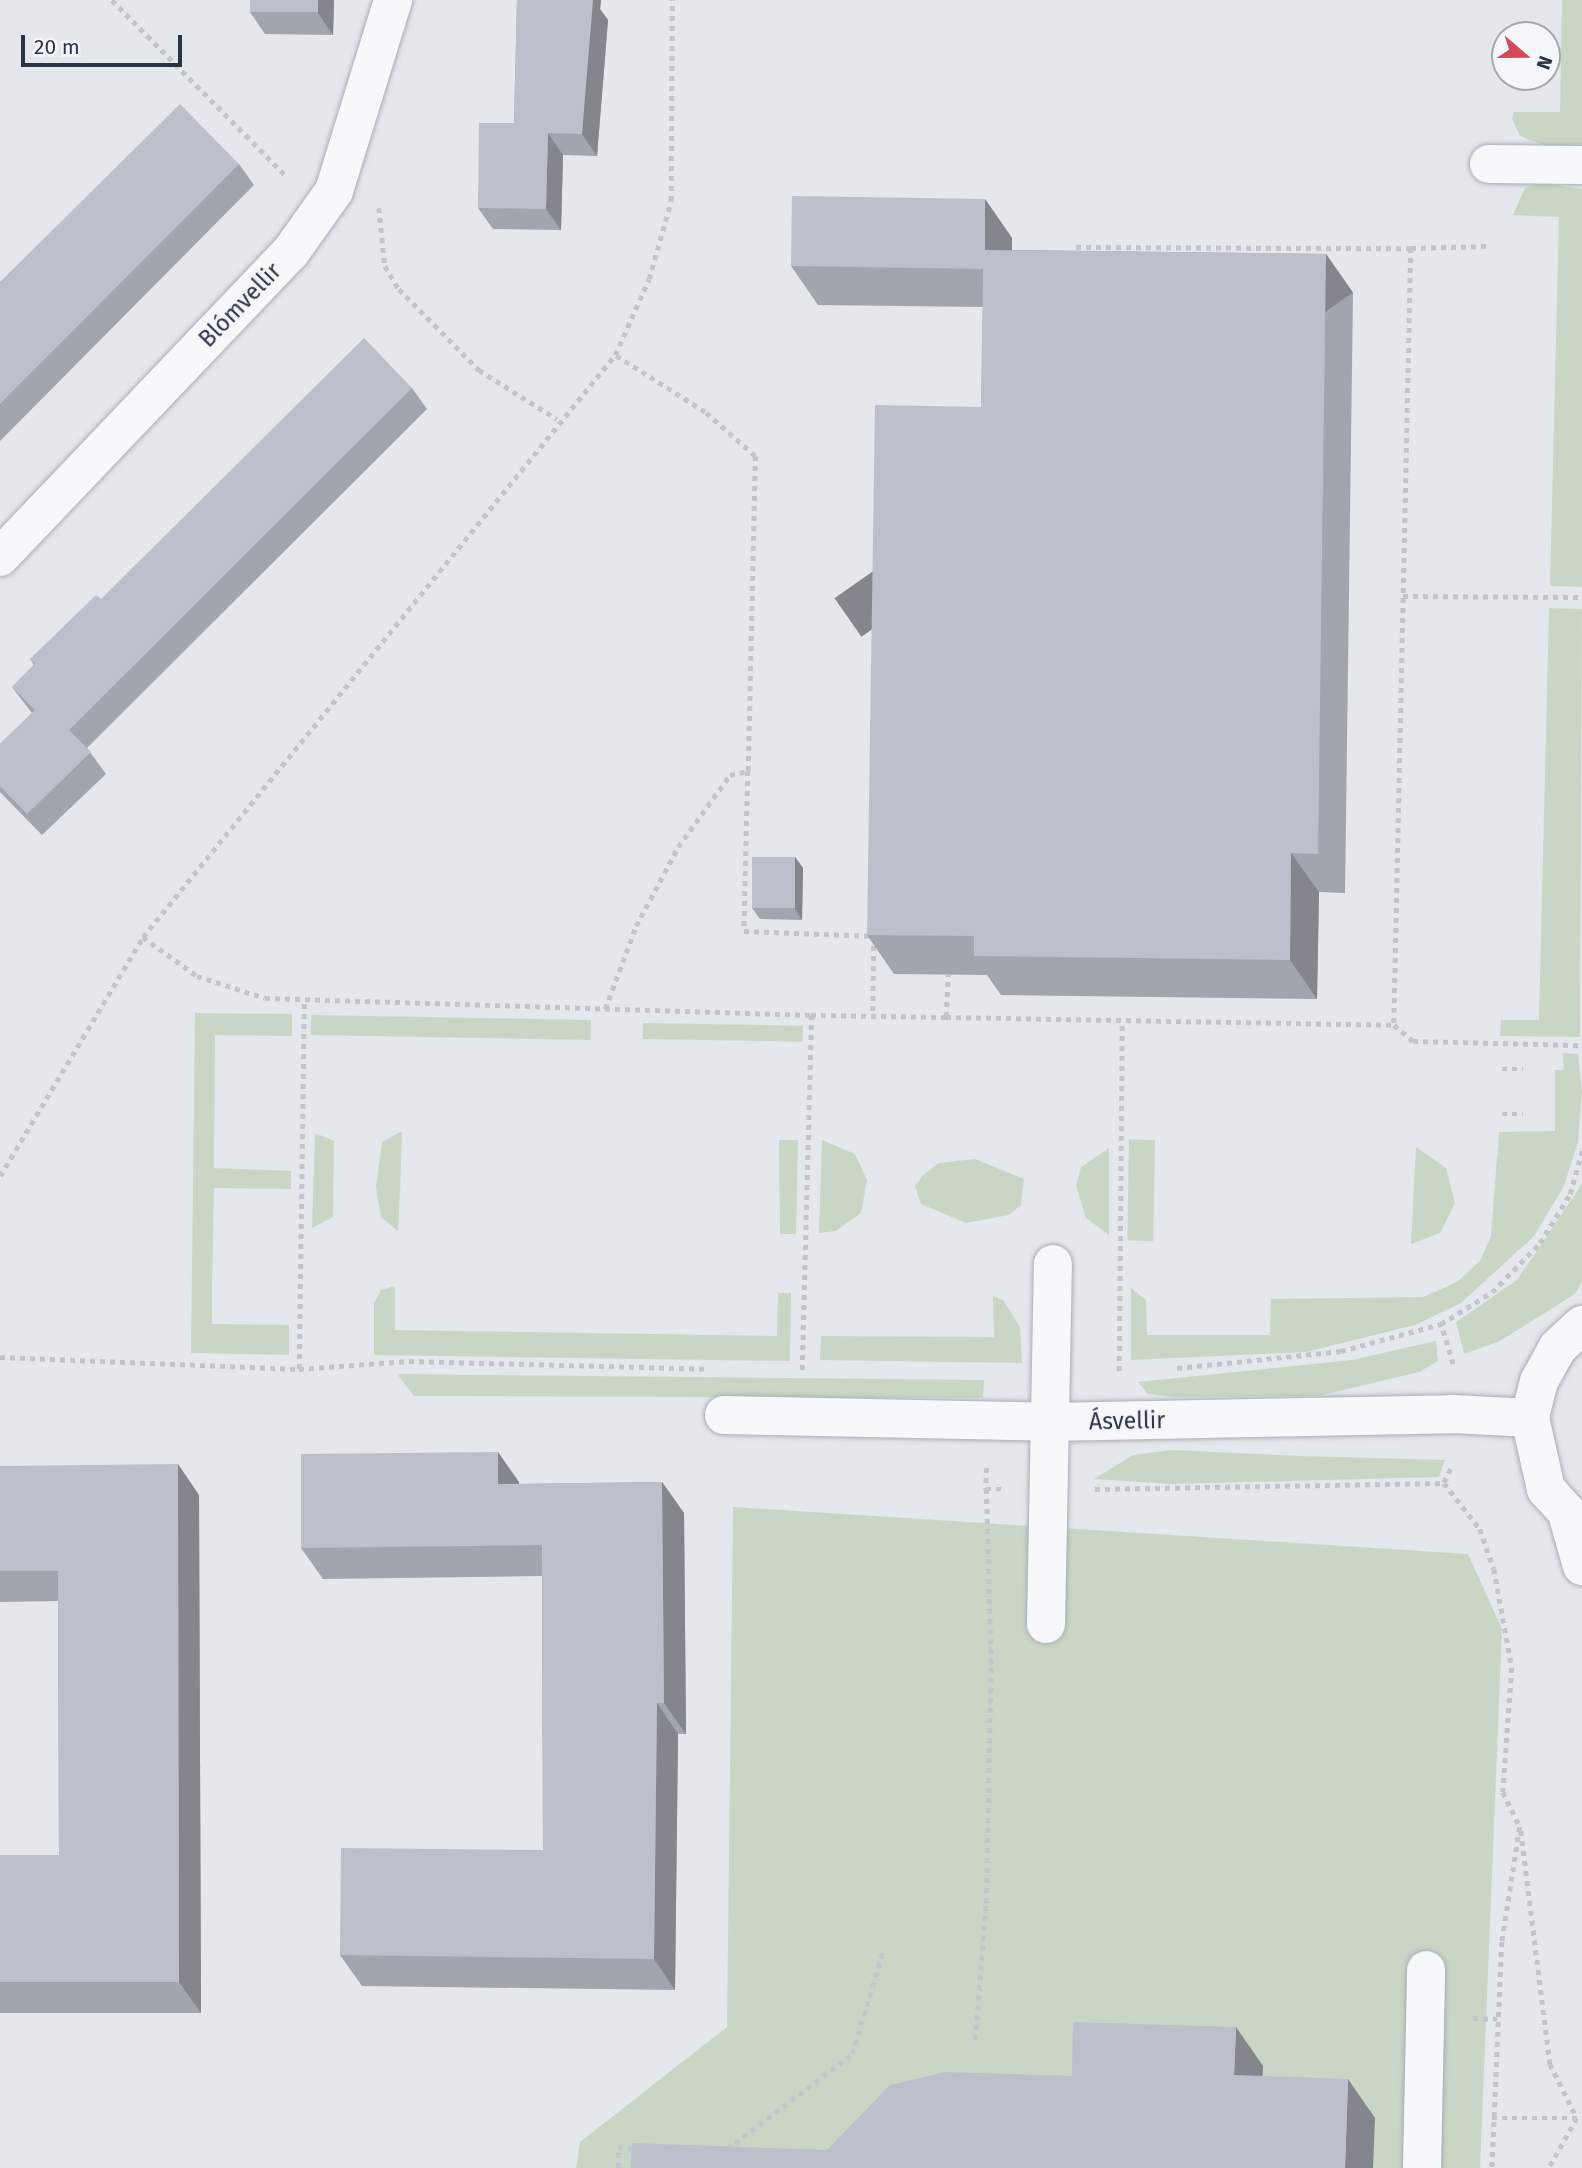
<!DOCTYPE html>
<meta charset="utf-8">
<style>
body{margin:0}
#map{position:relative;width:1582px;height:2168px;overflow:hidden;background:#e4e7ec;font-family:"Fira Sans",sans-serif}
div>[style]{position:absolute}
.green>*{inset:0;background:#c9d6c5;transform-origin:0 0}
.path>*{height:4.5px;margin-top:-2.25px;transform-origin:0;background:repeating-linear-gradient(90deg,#c2c5cb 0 5px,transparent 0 10px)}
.roads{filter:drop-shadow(0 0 2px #a9aeb7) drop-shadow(0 0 2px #a9aeb7)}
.minor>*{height:38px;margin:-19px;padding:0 19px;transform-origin:19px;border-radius:19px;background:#f7f8fa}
.wall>*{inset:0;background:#a1a5ae}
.shaded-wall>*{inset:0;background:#83868d;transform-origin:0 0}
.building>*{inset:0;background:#bbc0ca;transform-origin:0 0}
span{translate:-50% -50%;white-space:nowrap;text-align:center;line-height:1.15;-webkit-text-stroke:5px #f4f6f9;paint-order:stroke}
.street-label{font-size:23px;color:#2b3445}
.north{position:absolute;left:1491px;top:21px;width:70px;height:70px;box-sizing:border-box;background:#f4f6f9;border:2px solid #a4a8b1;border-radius:50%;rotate:110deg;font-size:19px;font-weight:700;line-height:28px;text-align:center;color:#2b3445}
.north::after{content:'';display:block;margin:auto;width:24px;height:32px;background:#d1495b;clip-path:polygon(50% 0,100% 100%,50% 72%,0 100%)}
.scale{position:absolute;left:21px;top:35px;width:161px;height:32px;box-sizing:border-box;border:4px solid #2b3445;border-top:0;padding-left:9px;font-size:21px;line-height:24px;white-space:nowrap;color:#2b3445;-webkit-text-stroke:5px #f4f6f9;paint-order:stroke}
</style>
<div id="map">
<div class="green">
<i style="clip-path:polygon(1562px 0,1582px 0,1582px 144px,1549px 147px,1520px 136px,1512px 119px,1514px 112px,1560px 112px)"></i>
<i style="clip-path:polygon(1539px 183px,1582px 189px,1582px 587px,1550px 586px,1559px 217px,1513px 215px,1525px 188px)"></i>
<i style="clip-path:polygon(1549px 608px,1582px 609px,1580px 1037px,1500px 1036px,1501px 1020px,1539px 1020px)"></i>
<i style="clip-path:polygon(195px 1013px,292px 1014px,292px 1036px,215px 1035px,214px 1168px,291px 1171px,291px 1189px,214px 1188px,212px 1285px,212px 1324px,289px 1325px,289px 1355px,191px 1353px)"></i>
<i style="left:311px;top:1015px;width:280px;height:20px;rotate:1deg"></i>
<i style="left:643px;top:1023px;width:160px;height:16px;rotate:1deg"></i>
<i style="clip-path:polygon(1563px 1053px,1578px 1054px,1582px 1091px,1578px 1142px,1564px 1186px,1534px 1236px,1461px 1303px,1415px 1325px,1306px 1352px,1131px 1360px,1131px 1288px,1146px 1300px,1147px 1335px,1270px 1335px,1271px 1299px,1423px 1297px,1457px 1282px,1480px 1261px,1491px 1236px,1499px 1132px,1555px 1131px,1555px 1070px,1564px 1070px)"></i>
<i style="clip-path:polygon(402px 1131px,400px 1191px,398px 1231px,381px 1217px,376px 1187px,382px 1142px)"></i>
<i style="clip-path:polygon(315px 1133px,334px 1141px,333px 1217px,312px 1228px)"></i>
<i style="clip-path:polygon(779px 1140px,798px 1140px,796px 1234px,780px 1234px)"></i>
<i style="clip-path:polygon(822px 1140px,855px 1154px,867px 1180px,861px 1213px,836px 1231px,819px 1233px)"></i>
<i style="left:1155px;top:1140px;width:101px;height:26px;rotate:91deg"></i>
<i style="clip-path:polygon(1416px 1147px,1446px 1168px,1455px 1203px,1440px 1233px,1411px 1244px)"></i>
<i style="clip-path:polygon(1109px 1148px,1109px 1235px,1086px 1218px,1076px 1186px,1081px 1167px)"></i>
<i style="clip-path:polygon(975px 1159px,1024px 1179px,1021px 1205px,1009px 1215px,966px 1223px,921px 1204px,915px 1186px,924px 1174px,939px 1163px)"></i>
<i style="clip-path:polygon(1582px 1184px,1582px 1282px,1575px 1294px,1500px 1341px,1464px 1354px,1456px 1322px,1517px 1280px)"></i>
<i style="clip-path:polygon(395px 1286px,395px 1330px,455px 1331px,777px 1336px,778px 1293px,791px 1293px,790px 1361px,374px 1355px,374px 1303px,381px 1290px)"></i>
<i style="clip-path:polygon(993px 1296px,1003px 1300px,1020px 1327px,1022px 1363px,820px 1360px,821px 1336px,994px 1337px)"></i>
<i style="clip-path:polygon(1436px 1341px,1438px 1361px,1419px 1372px,1318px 1396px,1172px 1397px,1148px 1394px,1138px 1382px,1352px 1360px)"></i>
<i style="clip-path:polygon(397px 1374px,984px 1380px,983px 1398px,414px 1396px)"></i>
<i style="clip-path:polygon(1172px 1450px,1301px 1456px,1445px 1460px,1439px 1477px,1171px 1484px,1094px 1479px,1133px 1455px)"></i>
<i style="clip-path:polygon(733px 1507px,1468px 1554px,1502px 1629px,1480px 2168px,576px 2168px,580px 2142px,727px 2027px)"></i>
</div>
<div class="path">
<i style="left:112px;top:0;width:247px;rotate:45.3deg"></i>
<i style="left:379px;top:208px;width:58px;rotate:84.1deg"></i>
<i style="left:385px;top:266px;width:27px;rotate:59deg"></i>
<i style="left:399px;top:289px;width:114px;rotate:45.4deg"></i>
<i style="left:479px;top:370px;width:92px;rotate:32.1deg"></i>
<i style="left:1076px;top:247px;width:335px;rotate:0.2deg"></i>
<i style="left:1411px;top:248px;width:777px;rotate:91.25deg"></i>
<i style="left:1411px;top:248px;width:77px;rotate:-1.5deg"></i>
<i style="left:1403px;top:596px;width:179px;rotate:0.3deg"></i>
<i style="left:748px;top:771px;width:160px;rotate:91.4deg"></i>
<i style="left:744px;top:931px;width:130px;rotate:2.2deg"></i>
<i style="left:874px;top:936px;width:80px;rotate:90.7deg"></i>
<i style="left:143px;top:937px;width:67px;rotate:35.8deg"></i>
<i style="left:197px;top:976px;width:71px;rotate:17.9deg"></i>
<i style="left:265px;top:998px;width:546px;rotate:1.78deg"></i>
<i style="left:605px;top:1009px;width:89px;rotate:-69.5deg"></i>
<i style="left:636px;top:926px;width:89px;rotate:-62deg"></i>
<i style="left:678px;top:847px;width:89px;rotate:-54.2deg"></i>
<i style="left:730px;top:775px;width:18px;rotate:-13deg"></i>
<i style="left:748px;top:771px;width:315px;rotate:-88.7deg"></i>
<i style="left:755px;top:456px;width:67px;rotate:-138.7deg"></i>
<i style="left:705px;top:412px;width:107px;rotate:-147.7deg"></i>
<i style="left:946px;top:1017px;width:448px;rotate:1deg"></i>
<i style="left:1394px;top:1025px;width:25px;rotate:40deg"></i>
<i style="left:1413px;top:1041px;width:169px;rotate:1.4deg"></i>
<i style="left:1502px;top:1069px;width:21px"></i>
<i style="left:1502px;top:1114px;width:21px"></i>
<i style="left:0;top:1176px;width:279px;rotate:-59.1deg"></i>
<i style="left:143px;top:937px;width:749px;rotate:-50.96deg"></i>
<i style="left:615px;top:355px;width:83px;rotate:-65.9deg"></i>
<i style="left:649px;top:279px;width:81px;rotate:-74.2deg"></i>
<i style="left:671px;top:201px;width:201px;rotate:-89.7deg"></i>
<i style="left:0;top:1357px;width:299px;rotate:2.3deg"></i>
<i style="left:299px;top:1369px;width:110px;rotate:-4.2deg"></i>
<i style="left:409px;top:1361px;width:298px;rotate:1.5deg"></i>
<i style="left:1453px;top:1364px;width:42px;rotate:-106.7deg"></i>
<i style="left:1441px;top:1324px;width:60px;rotate:-32.1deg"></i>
<i style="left:1492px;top:1292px;width:69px;rotate:-45.6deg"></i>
<i style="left:1540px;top:1243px;width:57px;rotate:-58.5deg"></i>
<i style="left:1570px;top:1194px;width:45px;rotate:-74.4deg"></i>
<i style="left:1177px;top:1368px;width:165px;rotate:-5.9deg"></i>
<i style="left:1341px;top:1351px;width:104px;rotate:-15.1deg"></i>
<i style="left:299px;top:1369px;width:368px;rotate:-89.2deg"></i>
<i style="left:802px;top:1370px;width:355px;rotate:-88.5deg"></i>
<i style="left:811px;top:1015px;width:135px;rotate:0.8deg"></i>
<i style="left:946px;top:1017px;width:43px;rotate:-87.3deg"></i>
<i style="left:1119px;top:1371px;width:348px;rotate:-89.5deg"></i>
<i style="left:987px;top:1468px;width:21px;rotate:93deg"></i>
<i style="left:986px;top:1489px;width:16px"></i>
<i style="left:1451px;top:1469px;width:16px;rotate:117deg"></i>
<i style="left:1444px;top:1483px;width:58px;rotate:52deg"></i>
<i style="left:1480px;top:1529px;width:42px;rotate:70.7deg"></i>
<i style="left:1494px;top:1569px;width:101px;rotate:79.7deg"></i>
<i style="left:1512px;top:1668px;width:124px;rotate:94.2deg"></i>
<i style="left:1503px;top:1792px;width:39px;rotate:64deg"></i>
<i style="left:1520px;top:1827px;width:116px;rotate:98.9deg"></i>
<i style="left:1502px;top:1942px;width:226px;rotate:92.5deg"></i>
<i style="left:1095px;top:1489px;width:349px;rotate:-1deg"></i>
<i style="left:1521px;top:1831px;width:235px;rotate:82.9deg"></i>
<i style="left:1550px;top:2064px;width:60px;rotate:63.4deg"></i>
<i style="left:1577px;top:2118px;width:57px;rotate:119.2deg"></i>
<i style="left:1473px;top:2018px;width:24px;rotate:2deg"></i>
<i style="left:975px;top:2040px;width:137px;rotate:-85.4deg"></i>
<i style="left:986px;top:1903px;width:239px;rotate:-88.8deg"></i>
<i style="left:991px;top:1664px;width:175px;rotate:-91.6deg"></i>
<i style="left:1492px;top:2118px;width:85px"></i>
<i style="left:727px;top:2149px;width:157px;rotate:-37.2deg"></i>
<i style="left:852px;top:2054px;width:108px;rotate:-73.2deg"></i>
<i style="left:618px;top:2168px;width:21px;rotate:-90deg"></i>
<i style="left:618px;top:2147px;width:16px;rotate:4deg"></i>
</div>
<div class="roads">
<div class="minor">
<i style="left:1489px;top:164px;width:93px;rotate:0.6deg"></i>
<i style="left:0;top:557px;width:420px;rotate:-46.4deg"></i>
<i style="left:290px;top:253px;width:76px;rotate:-54.6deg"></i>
<i style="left:334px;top:191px;width:200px;rotate:-72.8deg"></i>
<i style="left:1582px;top:1325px;width:33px;rotate:137deg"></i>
<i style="left:1558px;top:1347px;width:39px;rotate:119deg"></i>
<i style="left:1539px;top:1381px;width:38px;rotate:104deg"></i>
<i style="left:1530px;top:1418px;width:73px;rotate:77.3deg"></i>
<i style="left:1546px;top:1489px;width:54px;rotate:48deg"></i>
<i style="left:724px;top:1415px;width:326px;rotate:1.2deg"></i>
<i style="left:1050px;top:1422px;width:403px;rotate:-1.1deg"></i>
<i style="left:1453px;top:1414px;width:77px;rotate:3deg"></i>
<i style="left:1568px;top:1517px;width:51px;rotate:74.1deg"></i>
<i style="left:1046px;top:1624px;width:360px;rotate:-88.9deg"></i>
<i style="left:1422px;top:2168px;width:198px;rotate:-88.8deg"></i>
</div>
</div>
<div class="wall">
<i style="clip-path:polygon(334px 0,333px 35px,265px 34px,250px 12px)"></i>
<i style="clip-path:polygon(517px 0,601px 0,600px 9px,608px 20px,597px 156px,563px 155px,561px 230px,493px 229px,478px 208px,514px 123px)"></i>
<i style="clip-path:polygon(239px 164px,254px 185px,0 441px,0 282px)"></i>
<i style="clip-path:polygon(985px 199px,1012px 238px,1012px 250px,1326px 254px,1353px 293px,1345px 893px,1319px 892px,1317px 999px,1001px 995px,987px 975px,894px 974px,867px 935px,981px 407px,983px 307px,818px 305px,791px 266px)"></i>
<i style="clip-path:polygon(412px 388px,427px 409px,87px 748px,106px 774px,42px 835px,0 792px,0 744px,32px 713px,12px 687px,34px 665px,30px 659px,101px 599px)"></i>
<i style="clip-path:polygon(795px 857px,803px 868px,802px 920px,760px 919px,752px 908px)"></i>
<i style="clip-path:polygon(0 1466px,199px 1495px,201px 2013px,0 2013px,0 1855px,59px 1855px,58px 1601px,0 1602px)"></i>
<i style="clip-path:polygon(519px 1482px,519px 1484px,662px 1482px,684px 1513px,686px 1734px,678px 1734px,675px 1990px,362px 1986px,340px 1955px,543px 1850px,542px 1576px,323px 1579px,301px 1548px)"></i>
</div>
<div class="shaded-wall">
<i style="clip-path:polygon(318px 0,334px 0,333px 35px,318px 13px)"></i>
<i style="clip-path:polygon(586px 0,601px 0,600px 9px,608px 20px,597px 156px,582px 134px)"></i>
<i style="clip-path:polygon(548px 133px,563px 155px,561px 230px,546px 209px)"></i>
<i style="clip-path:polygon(985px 199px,1012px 238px,1012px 289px,985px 250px)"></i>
<i style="left:1326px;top:254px;width:47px;height:600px;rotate:55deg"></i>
<i style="clip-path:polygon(1291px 853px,1319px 892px,1317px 999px,1290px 960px)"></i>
<i style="clip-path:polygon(795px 857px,803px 868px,802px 920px,795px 909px)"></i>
<i style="clip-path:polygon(498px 1452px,519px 1482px,520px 1515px,498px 1484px)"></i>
<i style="clip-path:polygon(178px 1464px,199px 1495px,201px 2013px,179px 1982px)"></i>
<i style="clip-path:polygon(662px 1482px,684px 1513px,686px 1734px,664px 1703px)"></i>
<i style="clip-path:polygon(657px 1703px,678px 1734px,675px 1990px,654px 1959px)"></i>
<i style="clip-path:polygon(1236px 2027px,1263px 2066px,1261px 2114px,1234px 2075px)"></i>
<i style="clip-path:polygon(1348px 2079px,1375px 2118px,1373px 2168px,1345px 2168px)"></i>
</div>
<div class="building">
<i style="left:250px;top:0;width:68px;height:12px"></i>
<i style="clip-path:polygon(517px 0,593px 0,582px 134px,548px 133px,546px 209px,478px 208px,479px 123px,514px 123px)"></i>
<i style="clip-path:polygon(180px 104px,239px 164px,0 404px,0 282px)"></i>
<i style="clip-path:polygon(792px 196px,985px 199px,985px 250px,1326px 254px,1318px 854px,1291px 853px,1290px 960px,974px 956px,974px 936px,867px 935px,875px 405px,981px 407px,983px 269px,791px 266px)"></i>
<i style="clip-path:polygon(364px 338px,412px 388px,69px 730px,91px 752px,27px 814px,0 786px,0 744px,35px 710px,12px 687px,35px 664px,30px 659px,96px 595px,101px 599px)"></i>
<i style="left:752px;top:857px;width:43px;height:51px"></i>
<i style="clip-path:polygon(498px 1452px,498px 1484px,662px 1482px,664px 1703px,657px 1703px,654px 1959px,340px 1955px,341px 1848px,543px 1850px,542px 1545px,301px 1548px,301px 1454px)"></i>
<i style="clip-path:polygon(178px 1464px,179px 1982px,0 1982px,0 1855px,59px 1855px,58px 1571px,0 1571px,0 1466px)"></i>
<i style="clip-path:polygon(1073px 2022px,1236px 2027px,1234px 2075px,1348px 2079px,1345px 2168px,631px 2168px,632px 2143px,827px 2150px,890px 2085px,946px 2072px,1072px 2076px)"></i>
</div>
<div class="street-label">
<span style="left:240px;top:305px;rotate:-46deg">Blómvellir</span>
<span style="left:1127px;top:1421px;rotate:-1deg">Ásvellir</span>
</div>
<div class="north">N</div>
<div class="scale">20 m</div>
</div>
